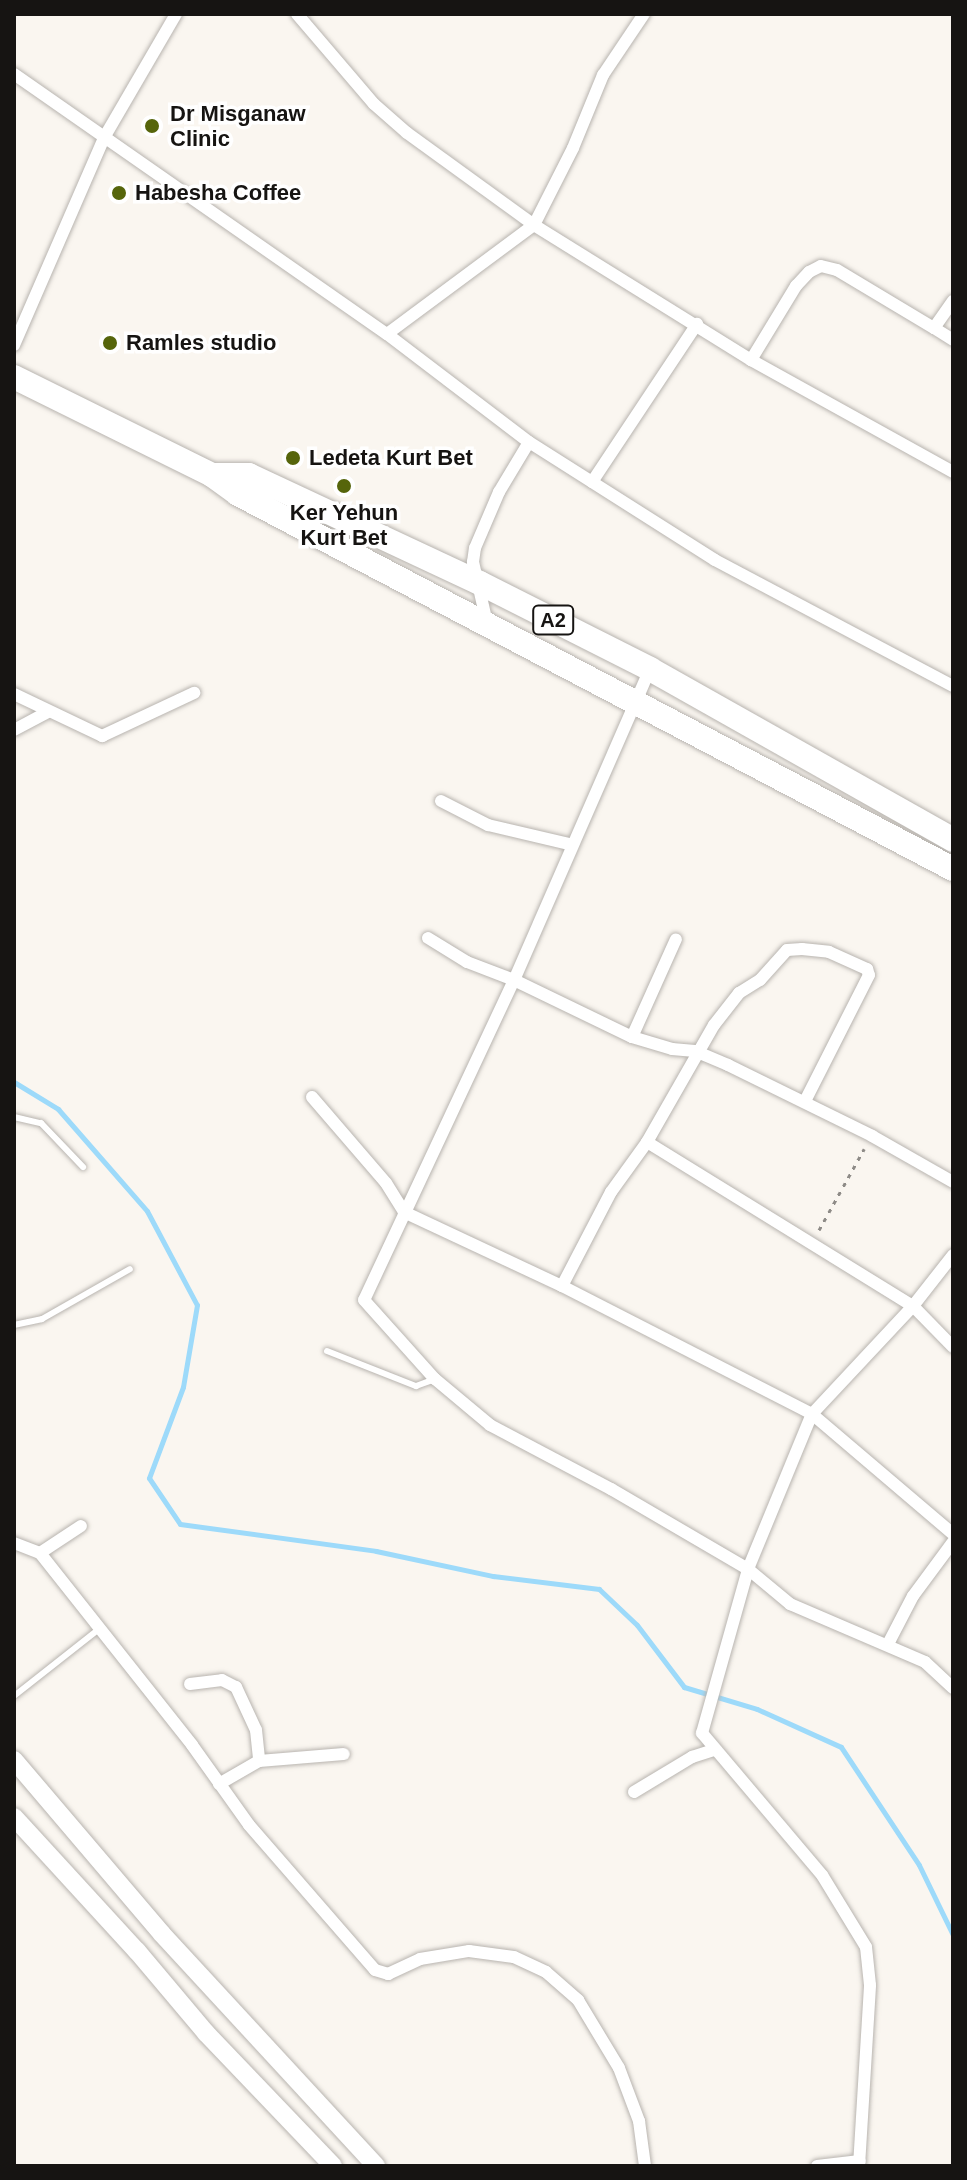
<!DOCTYPE html>
<style>
body{margin:0}
#map{position:relative;width:967px;height:2180px;overflow:hidden;background:#faf6f0;font-family:Arial,sans-serif}
div>[style]{position:absolute}
.stream>*{height:5px;margin:-2.5px;padding:0 2.5px;transform-origin:2.5px;border-radius:2.5px;background:#9ddafa}
.path>*{height:3px;margin-top:-1.5px;transform-origin:0;background:repeating-linear-gradient(90deg,#8e8b87 0 4px,transparent 0 10px)}
.roads{filter:drop-shadow(0 0 2px #b8b4af) drop-shadow(0 0 2px #b8b4af)}
.lane>*{height:6px;margin:-3px;padding:0 3px;transform-origin:3px;border-radius:3px;background:#fff}
.street>*{height:12px;margin:-6px;padding:0 6px;transform-origin:6px;border-radius:6px;background:#fff}
.secondary>*{height:18px;margin:-9px;padding:0 9px;transform-origin:9px;border-radius:9px;background:#fff}
.highway>*{height:24px;margin:-12px;padding:0 12px;transform-origin:12px;border-radius:12px;background:#fff}
.dots>*{width:22px;height:22px;translate:-50% -50%;box-sizing:border-box;border:4px solid #fff;border-radius:50%}
span{translate:-50% -50%;white-space:nowrap;text-align:center;line-height:1.15;-webkit-text-stroke:7px #fff;paint-order:stroke}
.shield-label span{padding:2px 6px;background:#fff;border:2px solid;border-radius:6px;-webkit-text-stroke-width:0}
.shield-label{font-size:20px;color:#161412;font-weight:700}
.poi-label{font-size:22px;color:#161412;font-weight:700}
.left{translate:0 -50%;text-align:left}
.frame{position:absolute;inset:0;border:16px solid #161412;pointer-events:none}
</style>
<div id="map">
<div class="stream">
<i style="left:14px;top:1082px;width:52px;rotate:31.5deg"></i>
<i style="left:58px;top:1109px;width:135px;rotate:48.9deg"></i>
<i style="left:147px;top:1211px;width:106px;rotate:62deg"></i>
<i style="left:197px;top:1305px;width:83px;rotate:99.7deg"></i>
<i style="left:183px;top:1387px;width:97px;rotate:110.5deg"></i>
<i style="left:149px;top:1478px;width:55px;rotate:56deg"></i>
<i style="left:180px;top:1524px;width:198px;rotate:7.8deg"></i>
<i style="left:376px;top:1551px;width:120px;rotate:12.1deg"></i>
<i style="left:493px;top:1576px;width:107px;rotate:7deg"></i>
<i style="left:599px;top:1589px;width:52px;rotate:43.5deg"></i>
<i style="left:637px;top:1625px;width:78px;rotate:52.8deg"></i>
<i style="left:684px;top:1687px;width:76px;rotate:16.8deg"></i>
<i style="left:757px;top:1709px;width:92px;rotate:24.3deg"></i>
<i style="left:841px;top:1747px;width:141px;rotate:56.5deg"></i>
<i style="left:919px;top:1865px;width:78px;rotate:64.1deg"></i>
</div>
<div class="path">
<i style="left:819px;top:1230px;width:93px;rotate:-60.9deg"></i>
</div>
<div class="roads">
<div class="lane">
<i style="left:14px;top:1117px;width:28px;rotate:13deg"></i>
<i style="left:41px;top:1123px;width:61px;rotate:46.3deg"></i>
<i style="left:14px;top:1325px;width:29px;rotate:-12deg"></i>
<i style="left:42px;top:1319px;width:101px;rotate:-29.6deg"></i>
<i style="left:327px;top:1351px;width:96px;rotate:21.5deg"></i>
<i style="left:416px;top:1386px;width:20px;rotate:-20deg"></i>
<i style="left:14px;top:1696px;width:108px;rotate:-38.2deg"></i>
</div>
<div class="street">
<i style="left:297px;top:14px;width:118px;rotate:49.5deg"></i>
<i style="left:374px;top:104px;width:44px;rotate:41.3deg"></i>
<i style="left:407px;top:133px;width:157px;rotate:35.9deg"></i>
<i style="left:534px;top:225px;width:256px;rotate:31.9deg"></i>
<i style="left:751px;top:360px;width:231px;rotate:29deg"></i>
<i style="left:14px;top:74px;width:455px;rotate:34.9deg"></i>
<i style="left:387px;top:334px;width:178px;rotate:37.3deg"></i>
<i style="left:529px;top:442px;width:220px;rotate:32.4deg"></i>
<i style="left:715px;top:560px;width:269px;rotate:27.9deg"></i>
<i style="left:934px;top:328px;width:22px;rotate:32deg"></i>
<i style="left:387px;top:334px;width:183px;rotate:-36.6deg"></i>
<i style="left:534px;top:225px;width:86px;rotate:-63.1deg"></i>
<i style="left:573px;top:148px;width:79px;rotate:-67.7deg"></i>
<i style="left:603px;top:75px;width:73px;rotate:-56.1deg"></i>
<i style="left:14px;top:345px;width:228px;rotate:-66.5deg"></i>
<i style="left:105px;top:136px;width:141px;rotate:-59.8deg"></i>
<i style="left:751px;top:360px;width:87px;rotate:-58.7deg"></i>
<i style="left:796px;top:286px;width:19px;rotate:-47deg"></i>
<i style="left:809px;top:272px;width:13px;rotate:-27deg"></i>
<i style="left:821px;top:266px;width:16px;rotate:14deg"></i>
<i style="left:837px;top:270px;width:113px;rotate:30.9deg"></i>
<i style="left:934px;top:328px;width:33px;rotate:-55deg"></i>
<i style="left:592px;top:482px;width:190px;rotate:-56.4deg"></i>
<i style="left:487px;top:623px;width:63px;rotate:-102.9deg"></i>
<i style="left:473px;top:562px;width:14px;rotate:-82deg"></i>
<i style="left:475px;top:548px;width:61px;rotate:-66.8deg"></i>
<i style="left:499px;top:492px;width:58px;rotate:-59deg"></i>
<i style="left:650px;top:669px;width:339px;rotate:113.6deg"></i>
<i style="left:514px;top:980px;width:353px;rotate:115.1deg"></i>
<i style="left:364px;top:1300px;width:106px;rotate:48.1deg"></i>
<i style="left:435px;top:1379px;width:72px;rotate:39.9deg"></i>
<i style="left:490px;top:1425px;width:137px;rotate:27.9deg"></i>
<i style="left:611px;top:1489px;width:159px;rotate:30.3deg"></i>
<i style="left:748px;top:1569px;width:55px;rotate:39.8deg"></i>
<i style="left:790px;top:1604px;width:147px;rotate:23.2deg"></i>
<i style="left:925px;top:1662px;width:38px;rotate:43deg"></i>
<i style="left:14px;top:694px;width:98px;rotate:25.5deg"></i>
<i style="left:102px;top:736px;width:102px;rotate:-25.1deg"></i>
<i style="left:14px;top:730px;width:38px;rotate:-28deg"></i>
<i style="left:441px;top:801px;width:53px;rotate:27.1deg"></i>
<i style="left:488px;top:825px;width:87px;rotate:13.2deg"></i>
<i style="left:428px;top:938px;width:46px;rotate:31.6deg"></i>
<i style="left:467px;top:962px;width:50px;rotate:21deg"></i>
<i style="left:514px;top:980px;width:131px;rotate:25.8deg"></i>
<i style="left:632px;top:1037px;width:42px;rotate:16.7deg"></i>
<i style="left:672px;top:1049px;width:23px;rotate:5deg"></i>
<i style="left:695px;top:1051px;width:36px;rotate:23deg"></i>
<i style="left:728px;top:1065px;width:161px;rotate:26.2deg"></i>
<i style="left:872px;top:1136px;width:93px;rotate:29.6deg"></i>
<i style="left:632px;top:1037px;width:107px;rotate:-65.8deg"></i>
<i style="left:312px;top:1097px;width:113px;rotate:49.3deg"></i>
<i style="left:386px;top:1183px;width:34px;rotate:58deg"></i>
<i style="left:404px;top:1212px;width:174px;rotate:25.1deg"></i>
<i style="left:562px;top:1286px;width:281px;rotate:27.1deg"></i>
<i style="left:812px;top:1414px;width:185px;rotate:40.4deg"></i>
<i style="left:647px;top:1142px;width:312px;rotate:31.7deg"></i>
<i style="left:913px;top:1306px;width:57px;rotate:45.7deg"></i>
<i style="left:562px;top:1286px;width:106px;rotate:-62.5deg"></i>
<i style="left:611px;top:1192px;width:62px;rotate:-54.2deg"></i>
<i style="left:647px;top:1142px;width:135px;rotate:-60.2deg"></i>
<i style="left:714px;top:1025px;width:41px;rotate:-52deg"></i>
<i style="left:739px;top:993px;width:25px;rotate:-32deg"></i>
<i style="left:760px;top:980px;width:40px;rotate:-48deg"></i>
<i style="left:787px;top:950px;width:15px;rotate:-4deg"></i>
<i style="left:802px;top:949px;width:27px;rotate:6deg"></i>
<i style="left:829px;top:952px;width:42px;rotate:24.1deg"></i>
<i style="left:867px;top:969px;width:6px;rotate:72deg"></i>
<i style="left:869px;top:975px;width:141px;rotate:116.9deg"></i>
<i style="left:14px;top:1543px;width:28px;rotate:21deg"></i>
<i style="left:40px;top:1553px;width:245px;rotate:51.6deg"></i>
<i style="left:192px;top:1745px;width:98px;rotate:54.5deg"></i>
<i style="left:249px;top:1825px;width:192px;rotate:49deg"></i>
<i style="left:375px;top:1970px;width:14px;rotate:17deg"></i>
<i style="left:388px;top:1974px;width:35px;rotate:-25deg"></i>
<i style="left:420px;top:1959px;width:50px;rotate:-9.3deg"></i>
<i style="left:469px;top:1951px;width:45px;rotate:7.6deg"></i>
<i style="left:514px;top:1957px;width:35px;rotate:25deg"></i>
<i style="left:546px;top:1972px;width:43px;rotate:41.2deg"></i>
<i style="left:578px;top:2000px;width:79px;rotate:58.9deg"></i>
<i style="left:619px;top:2068px;width:57px;rotate:69.3deg"></i>
<i style="left:639px;top:2121px;width:45px;rotate:82.4deg"></i>
<i style="left:40px;top:1553px;width:49px;rotate:-33.4deg"></i>
<i style="left:888px;top:1644px;width:54px;rotate:-62.5deg"></i>
<i style="left:913px;top:1596px;width:67px;rotate:-53.5deg"></i>
<i style="left:190px;top:1684px;width:32px;rotate:-7deg"></i>
<i style="left:222px;top:1680px;width:16px;rotate:27deg"></i>
<i style="left:236px;top:1687px;width:47px;rotate:65.1deg"></i>
<i style="left:256px;top:1730px;width:31px;rotate:84deg"></i>
<i style="left:219px;top:1784px;width:46px;rotate:-29.9deg"></i>
<i style="left:259px;top:1761px;width:85px;rotate:-4.7deg"></i>
<i style="left:634px;top:1792px;width:68px;rotate:-31.1deg"></i>
<i style="left:692px;top:1757px;width:22px;rotate:-18deg"></i>
<i style="left:817px;top:2166px;width:43px;rotate:-6.6deg"></i>
<i style="left:859px;top:2166px;width:181px;rotate:-86.5deg"></i>
<i style="left:870px;top:1985px;width:38px;rotate:-96deg"></i>
<i style="left:866px;top:1947px;width:84px;rotate:-121.4deg"></i>
<i style="left:822px;top:1875px;width:186px;rotate:-130.2deg"></i>
<i style="left:702px;top:1733px;width:170px;rotate:-74.3deg"></i>
<i style="left:748px;top:1569px;width:168px;rotate:-67.6deg"></i>
<i style="left:812px;top:1414px;width:148px;rotate:-46.9deg"></i>
<i style="left:913px;top:1306px;width:65px;rotate:-51.9deg"></i>
</div>
<div class="secondary">
<i style="left:14px;top:1760px;width:228px;rotate:49.6deg"></i>
<i style="left:162px;top:1934px;width:316px;rotate:47.3deg"></i>
<i style="left:14px;top:1817px;width:182px;rotate:47.5deg"></i>
<i style="left:137px;top:1951px;width:107px;rotate:49.9deg"></i>
<i style="left:206px;top:2033px;width:184px;rotate:46.3deg"></i>
</div>
<div class="highway">
<i style="left:14px;top:377px;width:221px;rotate:26.3deg"></i>
<i style="left:212px;top:475px;width:32px;rotate:36deg"></i>
<i style="left:238px;top:494px;width:807px;rotate:27.68deg"></i>
<i style="left:212px;top:475px;width:37px"></i>
<i style="left:249px;top:475px;width:255px;rotate:25.1deg"></i>
<i style="left:480px;top:583px;width:191px;rotate:26.8deg"></i>
<i style="left:650px;top:669px;width:348px;rotate:29.4deg"></i>
</div>
</div>
<div class="dots">
<i style="left:152px;top:126px;background:#56650b"></i>
<i style="left:119px;top:193px;background:#56650b"></i>
<i style="left:110px;top:343px;background:#56650b"></i>
<i style="left:293px;top:458px;background:#56650b"></i>
<i style="left:344px;top:486px;background:#56650b"></i>
</div>
<div class="shield-label">
<span style="left:553px;top:620px">A2</span>
</div>
<div class="poi-label">
<span class="left" style="left:170px;top:126px">Dr Misganaw<br>Clinic</span>
<span class="left" style="left:135px;top:193px">Habesha Coffee</span>
<span class="left" style="left:126px;top:343px">Ramles studio</span>
<span class="left" style="left:309px;top:458px">Ledeta Kurt Bet</span>
<span style="left:344px;top:525px">Ker Yehun<br>Kurt Bet</span>
</div>
<div class="frame"></div>
</div>
